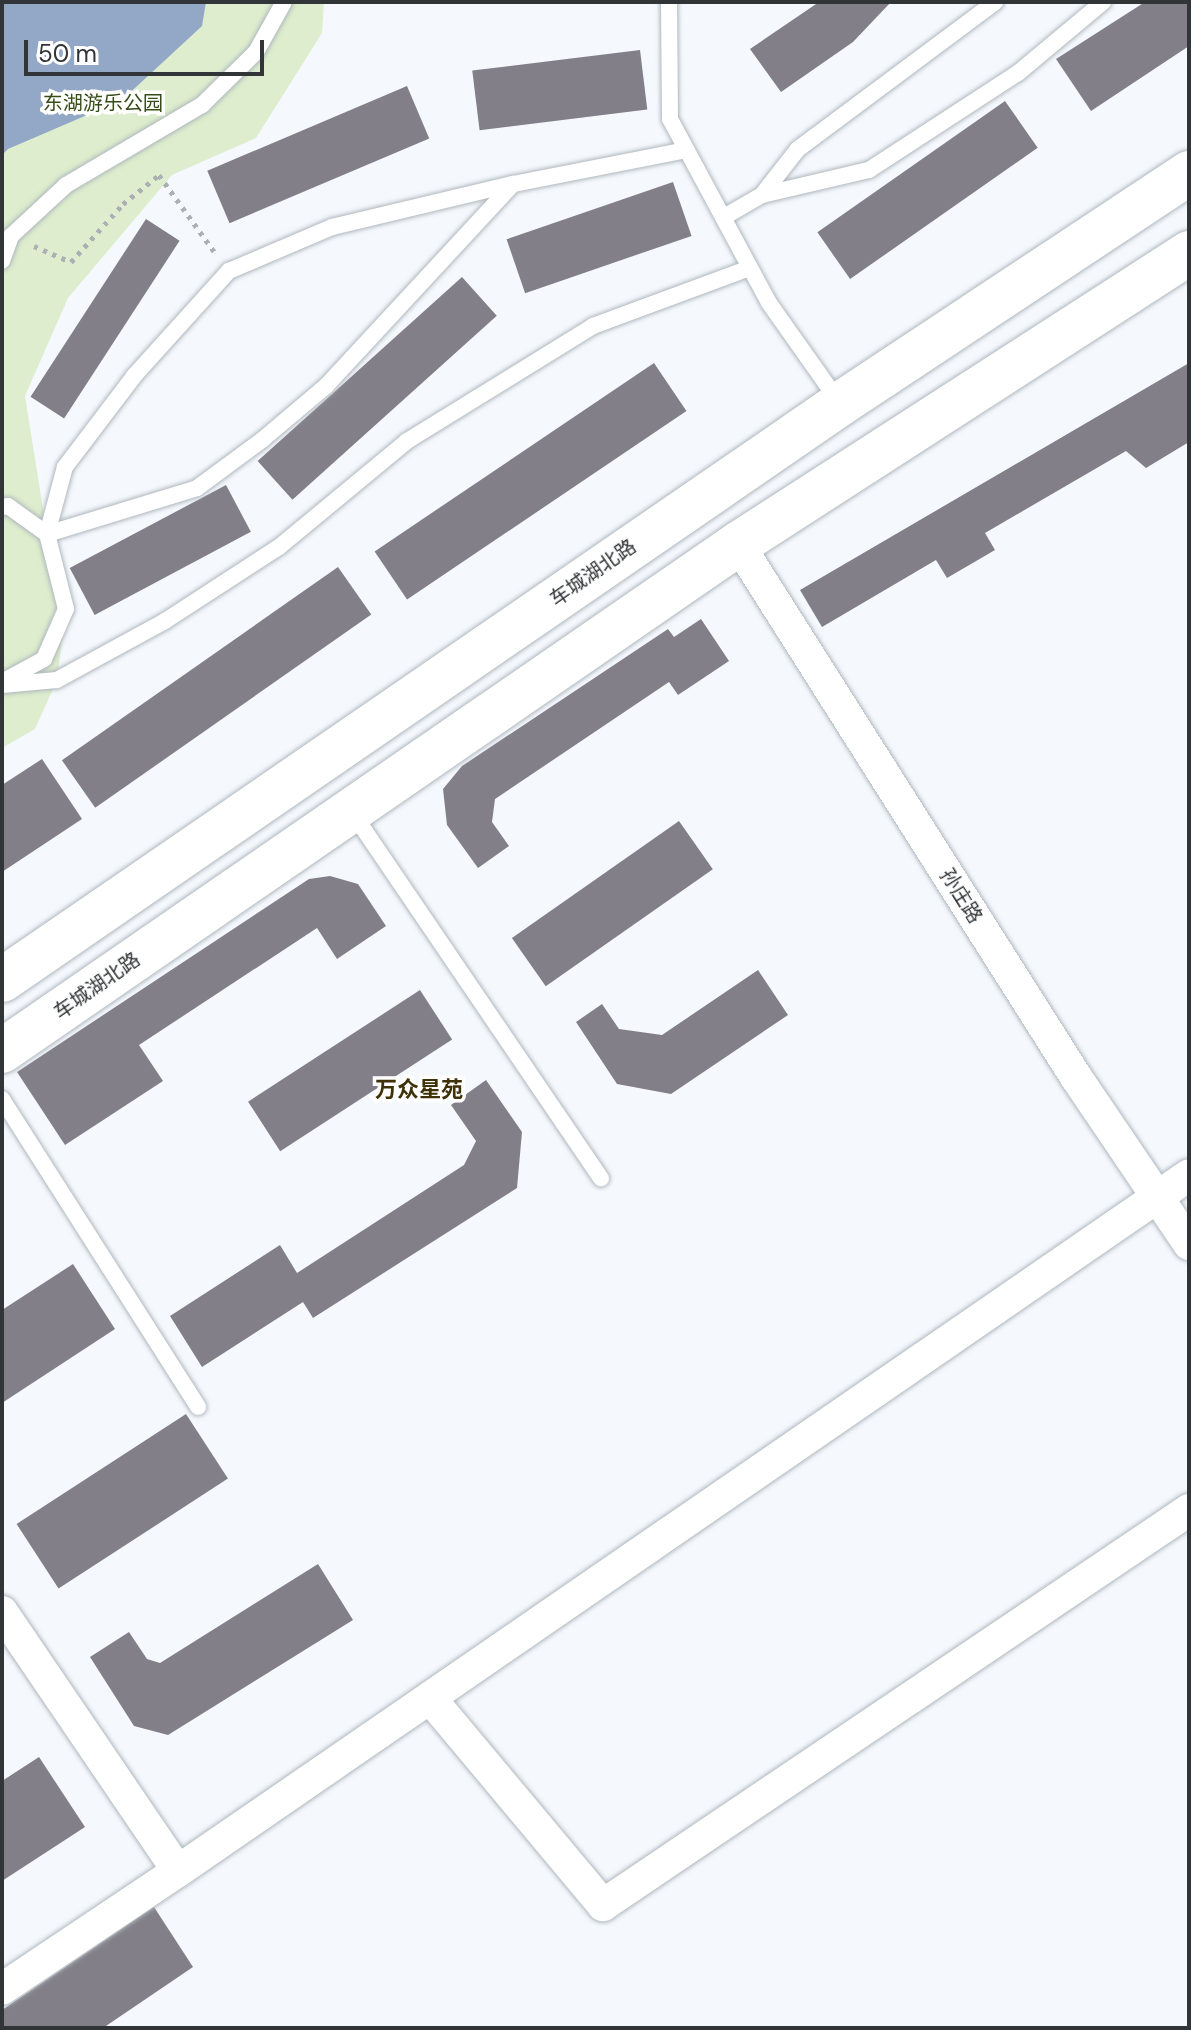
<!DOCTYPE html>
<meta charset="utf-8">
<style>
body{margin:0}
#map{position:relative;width:1191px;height:2030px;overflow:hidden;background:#f5f9fe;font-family:"DM Sans","Noto Sans SC",sans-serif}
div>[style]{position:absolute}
.green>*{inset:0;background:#ddedcd}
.water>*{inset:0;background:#93a7c6}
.building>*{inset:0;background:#827f88;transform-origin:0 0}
.path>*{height:5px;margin-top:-2.5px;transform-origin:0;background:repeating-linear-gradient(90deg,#acafb4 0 4px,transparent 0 10px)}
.roads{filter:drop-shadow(0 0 2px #afb7bd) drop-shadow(0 0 2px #afb7bd)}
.lane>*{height:16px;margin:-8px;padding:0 8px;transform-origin:8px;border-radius:8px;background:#fff}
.street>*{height:32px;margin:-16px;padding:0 16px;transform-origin:16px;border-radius:16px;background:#fff}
.secondary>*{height:44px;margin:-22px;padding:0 22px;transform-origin:22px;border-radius:22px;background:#fff}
span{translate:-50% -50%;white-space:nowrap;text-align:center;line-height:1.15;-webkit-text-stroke:7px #fff;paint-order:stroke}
.park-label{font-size:20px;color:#364c19}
.street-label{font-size:20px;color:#323538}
.neighbourhood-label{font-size:22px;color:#3f3208;font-weight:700}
.frame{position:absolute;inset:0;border:4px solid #323538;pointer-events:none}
.scale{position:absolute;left:24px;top:40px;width:240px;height:36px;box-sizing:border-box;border:4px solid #323538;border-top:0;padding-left:10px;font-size:24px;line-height:28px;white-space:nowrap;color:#323538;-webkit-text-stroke:6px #fff;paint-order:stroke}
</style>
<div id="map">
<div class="green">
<i style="clip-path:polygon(2px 2px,324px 2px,322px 33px,256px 138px,172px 175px,68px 298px,25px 396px,47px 534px,66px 609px,57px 680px,35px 729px,2px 748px)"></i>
</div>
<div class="water">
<i style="clip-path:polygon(2px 2px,206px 2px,202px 26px,122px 100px,8px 149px,2px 155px)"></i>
</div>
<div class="building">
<i style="clip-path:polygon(819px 2px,891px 2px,853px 42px,781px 92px,750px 49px)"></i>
<i style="clip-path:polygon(1145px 2px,1189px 2px,1189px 46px,1091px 111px,1056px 59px)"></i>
<i style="left:640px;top:50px;width:60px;height:169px;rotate:83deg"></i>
<i style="left:407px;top:86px;width:57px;height:217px;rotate:67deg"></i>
<i style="left:1005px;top:101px;width:57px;height:229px;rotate:55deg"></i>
<i style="left:673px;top:182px;width:57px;height:176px;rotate:71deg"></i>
<i style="left:146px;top:219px;width:40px;height:212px;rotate:33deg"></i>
<i style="left:462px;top:277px;width:52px;height:275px;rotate:48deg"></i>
<i style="left:654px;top:363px;width:58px;height:337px;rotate:56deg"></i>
<i style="clip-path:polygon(1189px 363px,1189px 442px,1146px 468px,1126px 451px,985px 533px,995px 550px,947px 578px,936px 560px,822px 627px,800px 590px)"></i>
<i style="left:226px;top:485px;width:53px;height:177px;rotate:62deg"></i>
<i style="left:338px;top:567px;width:58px;height:337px;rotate:55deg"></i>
<i style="clip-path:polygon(701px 619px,729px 661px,678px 695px,669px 682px,495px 799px,492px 822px,509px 846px,478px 868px,447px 825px,443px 789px,462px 766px,668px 629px,674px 637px)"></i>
<i style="clip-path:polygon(42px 759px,82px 819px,2px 872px,2px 785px)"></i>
<i style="left:679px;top:821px;width:59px;height:204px;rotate:55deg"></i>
<i style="clip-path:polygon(330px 876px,358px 884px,386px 926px,337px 959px,317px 928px,139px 1045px,163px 1081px,65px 1145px,17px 1072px,309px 879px)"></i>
<i style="clip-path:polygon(758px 970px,788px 1015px,671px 1094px,617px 1084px,576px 1022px,602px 1004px,619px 1029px,662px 1035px)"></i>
<i style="left:420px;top:990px;width:59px;height:205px;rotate:57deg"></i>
<i style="clip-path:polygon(486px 1080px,522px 1132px,517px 1188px,313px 1318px,303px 1302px,202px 1367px,170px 1316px,280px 1245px,297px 1273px,464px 1165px,476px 1141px,451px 1105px)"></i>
<i style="clip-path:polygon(73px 1264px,115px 1329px,2px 1403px,2px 1310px)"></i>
<i style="left:186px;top:1414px;width:77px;height:202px;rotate:57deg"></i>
<i style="clip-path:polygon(318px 1564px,353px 1620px,168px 1735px,134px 1726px,90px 1657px,129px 1632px,147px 1659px,160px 1663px)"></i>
<i style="clip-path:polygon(39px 1757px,85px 1827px,2px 1881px,2px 1781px)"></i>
<i style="clip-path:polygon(154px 1907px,193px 1967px,103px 2028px,2px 2028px,2px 2010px)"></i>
</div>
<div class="path">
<i style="left:34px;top:246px;width:40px;rotate:23.4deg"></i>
<i style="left:71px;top:262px;width:78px;rotate:-48.1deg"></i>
<i style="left:123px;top:204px;width:46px;rotate:-38.9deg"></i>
<i style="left:159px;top:175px;width:97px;rotate:54.2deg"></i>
</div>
<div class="roads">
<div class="lane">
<i style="left:669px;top:2px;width:117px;rotate:89.5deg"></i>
<i style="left:670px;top:119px;width:209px;rotate:61.7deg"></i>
<i style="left:769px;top:303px;width:121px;rotate:54.7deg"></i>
<i style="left:762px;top:195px;width:58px;rotate:-52deg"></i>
<i style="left:798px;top:149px;width:246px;rotate:-36.7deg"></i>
<i style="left:724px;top:217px;width:44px;rotate:-30.1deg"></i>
<i style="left:762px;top:195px;width:110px;rotate:-13.2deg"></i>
<i style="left:869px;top:170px;width:178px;rotate:-33.1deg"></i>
<i style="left:1018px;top:73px;width:111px;rotate:-39.9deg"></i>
<i style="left:2px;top:261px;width:27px;rotate:-70deg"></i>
<i style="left:11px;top:236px;width:75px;rotate:-42.8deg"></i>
<i style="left:66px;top:185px;width:158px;rotate:-30.5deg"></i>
<i style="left:202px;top:105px;width:76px;rotate:-44.5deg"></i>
<i style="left:256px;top:52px;width:57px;rotate:-60.8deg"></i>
<i style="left:2px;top:507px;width:6px;rotate:-9deg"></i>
<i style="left:8px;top:506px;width:48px;rotate:35.7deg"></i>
<i style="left:47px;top:534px;width:157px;rotate:-17deg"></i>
<i style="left:197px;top:488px;width:81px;rotate:-36.4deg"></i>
<i style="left:262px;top:440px;width:84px;rotate:-40.2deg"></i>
<i style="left:326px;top:386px;width:275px;rotate:-47.2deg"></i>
<i style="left:2px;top:682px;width:48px;rotate:-28.7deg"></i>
<i style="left:44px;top:659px;width:55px;rotate:-66.3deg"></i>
<i style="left:66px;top:609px;width:77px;rotate:-104.2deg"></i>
<i style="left:47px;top:534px;width:69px;rotate:-75deg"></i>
<i style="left:65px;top:467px;width:114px;rotate:-52.8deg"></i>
<i style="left:134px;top:376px;width:142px;rotate:-47.9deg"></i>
<i style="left:229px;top:271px;width:112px;rotate:-23.1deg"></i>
<i style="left:332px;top:227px;width:186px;rotate:-13.4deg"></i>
<i style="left:513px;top:184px;width:176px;rotate:-11.1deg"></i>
<i style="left:2px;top:685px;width:55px;rotate:-5.2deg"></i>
<i style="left:57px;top:680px;width:123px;rotate:-28.6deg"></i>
<i style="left:165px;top:621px;width:136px;rotate:-33deg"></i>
<i style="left:279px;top:547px;width:166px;rotate:-39.6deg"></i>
<i style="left:407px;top:441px;width:219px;rotate:-31.7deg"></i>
<i style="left:593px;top:326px;width:167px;rotate:-20.3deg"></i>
<i style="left:352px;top:812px;width:443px;rotate:55.8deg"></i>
<i style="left:2px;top:1099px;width:365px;rotate:57.5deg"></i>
</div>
<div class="street">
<i style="left:738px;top:544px;width:631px;rotate:57.62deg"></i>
<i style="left:1076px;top:1077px;width:202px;rotate:55.9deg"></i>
<i style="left:2px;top:1612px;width:313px;rotate:55.8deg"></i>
<i style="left:178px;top:1871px;width:212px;rotate:146.2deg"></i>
<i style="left:430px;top:1698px;width:270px;rotate:50.1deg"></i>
<i style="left:603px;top:1905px;width:707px;rotate:-33.98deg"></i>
<i style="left:178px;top:1871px;width:1227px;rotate:-34.54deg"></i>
</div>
<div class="secondary">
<i style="left:2px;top:980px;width:1017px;rotate:-34.5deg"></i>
<i style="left:840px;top:404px;width:419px;rotate:-33.5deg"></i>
<i style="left:2px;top:1051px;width:894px;rotate:-34.56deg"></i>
<i style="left:738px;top:544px;width:537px;rotate:-32.83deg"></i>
</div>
</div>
<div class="park-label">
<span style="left:103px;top:103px">东湖游乐公园</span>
</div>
<div class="street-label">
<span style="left:593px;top:573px;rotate:-35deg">车城湖北路</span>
<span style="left:961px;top:896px;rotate:58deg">孙庄路</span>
<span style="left:97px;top:986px;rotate:-35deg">车城湖北路</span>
</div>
<div class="neighbourhood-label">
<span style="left:419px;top:1090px">万众星苑</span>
</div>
<div class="frame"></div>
<div class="scale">50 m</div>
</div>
